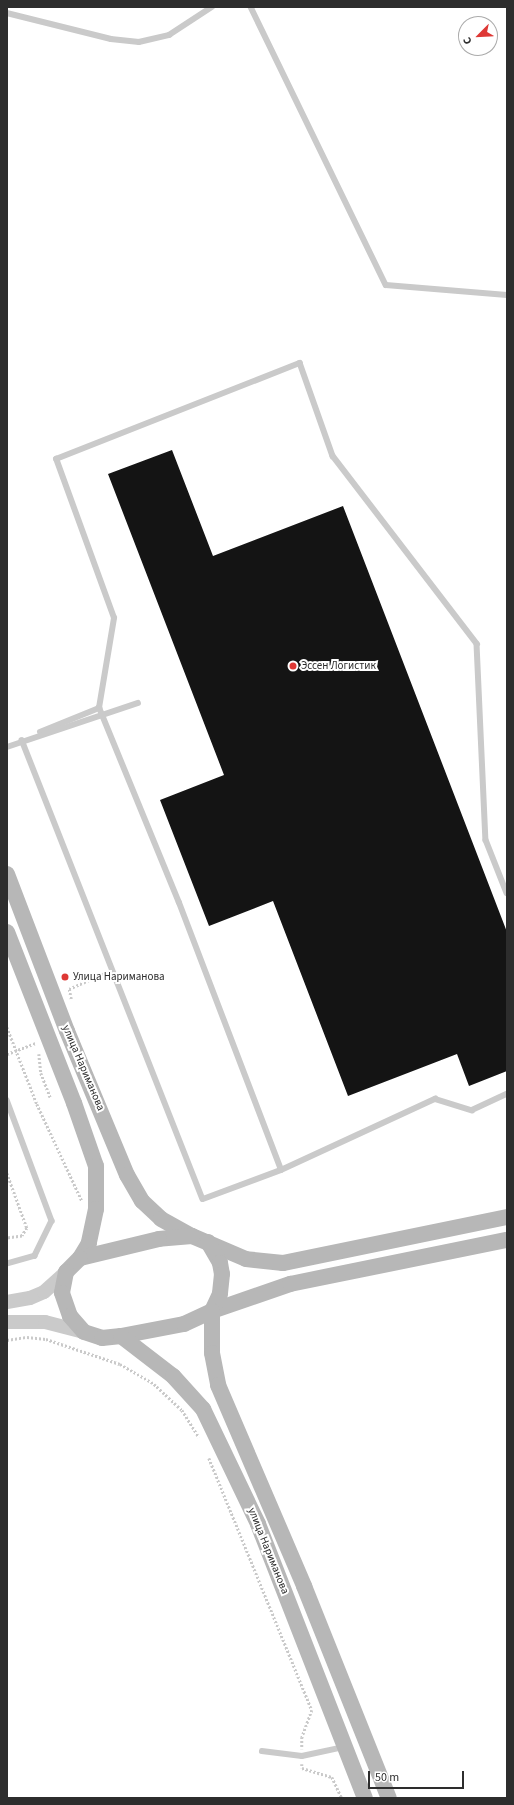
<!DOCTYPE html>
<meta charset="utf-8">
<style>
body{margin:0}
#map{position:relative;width:514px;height:1805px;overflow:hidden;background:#fff;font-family:"Source Sans 3",sans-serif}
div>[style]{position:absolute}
.building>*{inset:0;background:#141414}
.path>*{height:2.5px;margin-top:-1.25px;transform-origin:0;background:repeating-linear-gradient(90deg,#cacaca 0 2px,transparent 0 4px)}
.service>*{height:5.5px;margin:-2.75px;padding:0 2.75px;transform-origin:2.75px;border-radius:2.75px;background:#cacaca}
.tertiary>*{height:14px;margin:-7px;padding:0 7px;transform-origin:7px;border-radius:7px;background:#cacaca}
.secondary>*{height:16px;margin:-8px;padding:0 8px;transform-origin:8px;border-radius:8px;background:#b7b7b7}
.dots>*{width:11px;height:11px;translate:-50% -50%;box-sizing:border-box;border:2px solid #fff;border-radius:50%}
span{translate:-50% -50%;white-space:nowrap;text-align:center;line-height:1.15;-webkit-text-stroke:4px #fff;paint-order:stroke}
.poi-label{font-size:11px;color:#2d2d2d}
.left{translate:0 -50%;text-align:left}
.street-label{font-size:11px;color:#2d2d2d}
.frame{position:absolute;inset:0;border:8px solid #2d2d2d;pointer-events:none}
.north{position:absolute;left:458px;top:16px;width:40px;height:40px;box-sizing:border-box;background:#fff;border:1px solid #ababab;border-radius:50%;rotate:246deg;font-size:11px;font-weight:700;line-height:16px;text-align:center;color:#2d2d2d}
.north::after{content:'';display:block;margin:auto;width:14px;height:18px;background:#de3835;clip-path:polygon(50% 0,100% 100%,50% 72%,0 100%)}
.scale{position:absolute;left:368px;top:1771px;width:96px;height:18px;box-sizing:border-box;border:2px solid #2d2d2d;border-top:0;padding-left:5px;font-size:12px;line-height:14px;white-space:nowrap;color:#2d2d2d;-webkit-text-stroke:3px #fff;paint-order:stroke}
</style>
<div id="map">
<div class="building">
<i style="clip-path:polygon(172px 450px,213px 556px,343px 506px,507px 932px,507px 1071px,469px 1086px,457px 1054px,348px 1096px,273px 901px,209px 926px,160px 800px,224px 775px,108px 474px)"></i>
</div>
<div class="path">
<i style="left:71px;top:999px;width:10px;rotate:-101deg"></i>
<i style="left:69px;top:989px;width:39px;rotate:-24deg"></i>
<i style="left:7px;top:1027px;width:83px;rotate:68.7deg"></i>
<i style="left:37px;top:1104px;width:107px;rotate:65.1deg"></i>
<i style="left:7px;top:1054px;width:31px;rotate:-21deg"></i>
<i style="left:39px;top:1054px;width:19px;rotate:84deg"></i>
<i style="left:41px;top:1073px;width:26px;rotate:69deg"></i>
<i style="left:7px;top:1173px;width:59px;rotate:70deg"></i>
<i style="left:27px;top:1228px;width:9px;rotate:122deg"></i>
<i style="left:22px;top:1236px;width:15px;rotate:172deg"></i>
<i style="left:7px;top:1340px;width:20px;rotate:-9deg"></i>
<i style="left:27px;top:1337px;width:19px;rotate:6deg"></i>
<i style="left:46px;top:1339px;width:78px;rotate:18.7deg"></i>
<i style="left:120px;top:1364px;width:39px;rotate:30deg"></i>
<i style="left:154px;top:1384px;width:38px;rotate:43deg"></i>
<i style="left:182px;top:1410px;width:32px;rotate:58deg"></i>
<i style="left:209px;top:1458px;width:272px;rotate:67.8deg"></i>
<i style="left:312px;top:1710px;width:29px;rotate:110deg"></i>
<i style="left:302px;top:1737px;width:12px;rotate:90deg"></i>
<i style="left:302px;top:1764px;width:4px;rotate:90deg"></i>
<i style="left:302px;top:1768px;width:31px;rotate:17deg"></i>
<i style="left:332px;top:1777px;width:23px;rotate:65deg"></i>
</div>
<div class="service">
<i style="left:251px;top:7px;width:309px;rotate:64.1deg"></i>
<i style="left:386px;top:285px;width:121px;rotate:4.7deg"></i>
<i style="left:7px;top:13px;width:107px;rotate:14deg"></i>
<i style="left:111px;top:39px;width:28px;rotate:6deg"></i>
<i style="left:139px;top:42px;width:31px;rotate:-13deg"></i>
<i style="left:169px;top:35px;width:51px;rotate:-33.1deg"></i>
<i style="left:40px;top:732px;width:64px;rotate:-22.1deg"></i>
<i style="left:22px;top:740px;width:493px;rotate:68.5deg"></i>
<i style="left:203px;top:1199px;width:83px;rotate:-20.4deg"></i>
<i style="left:281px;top:1170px;width:170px;rotate:-24.8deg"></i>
<i style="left:435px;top:1099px;width:39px;rotate:17deg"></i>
<i style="left:472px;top:1110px;width:38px;rotate:-25deg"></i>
<i style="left:7px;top:747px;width:138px;rotate:-18.6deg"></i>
<i style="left:7px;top:1100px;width:129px;rotate:69.6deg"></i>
<i style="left:52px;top:1221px;width:39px;rotate:116deg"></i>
<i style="left:35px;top:1256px;width:29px;rotate:164deg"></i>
<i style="left:281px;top:1170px;width:286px;rotate:-110.9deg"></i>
<i style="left:179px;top:903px;width:211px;rotate:-112.3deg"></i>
<i style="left:99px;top:708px;width:91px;rotate:-80.5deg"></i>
<i style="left:114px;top:618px;width:169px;rotate:-110deg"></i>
<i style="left:56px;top:459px;width:262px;rotate:-21.5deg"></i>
<i style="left:300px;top:363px;width:99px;rotate:70.5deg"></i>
<i style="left:333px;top:456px;width:237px;rotate:52.5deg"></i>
<i style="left:477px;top:644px;width:196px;rotate:87.4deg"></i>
<i style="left:486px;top:840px;width:57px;rotate:68.4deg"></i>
<i style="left:262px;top:1751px;width:40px;rotate:7.1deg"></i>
<i style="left:302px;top:1756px;width:43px;rotate:-12.1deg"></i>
</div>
<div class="tertiary">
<i style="left:7px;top:1302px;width:23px;rotate:-10deg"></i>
<i style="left:30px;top:1298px;width:15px;rotate:-23deg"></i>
<i style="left:44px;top:1292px;width:30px;rotate:-42deg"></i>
<i style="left:7px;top:1322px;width:38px"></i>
<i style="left:45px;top:1322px;width:40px;rotate:14.4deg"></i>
</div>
<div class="secondary">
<i style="left:7px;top:874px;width:168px;rotate:69.1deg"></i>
<i style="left:67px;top:1031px;width:156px;rotate:67.4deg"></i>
<i style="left:127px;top:1175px;width:30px;rotate:60deg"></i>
<i style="left:142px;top:1201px;width:26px;rotate:43deg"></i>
<i style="left:161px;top:1219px;width:35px;rotate:29deg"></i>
<i style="left:7px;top:932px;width:184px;rotate:68.6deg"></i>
<i style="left:74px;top:1103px;width:67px;rotate:70.8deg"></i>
<i style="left:96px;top:1166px;width:43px;rotate:90deg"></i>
<i style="left:96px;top:1209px;width:35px;rotate:102deg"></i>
<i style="left:89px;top:1243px;width:17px;rotate:121deg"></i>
<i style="left:507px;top:1217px;width:229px;rotate:168.4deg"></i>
<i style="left:283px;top:1263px;width:37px;rotate:-174deg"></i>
<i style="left:246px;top:1259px;width:59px;rotate:-156.9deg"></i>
<i style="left:192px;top:1236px;width:33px;rotate:175deg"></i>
<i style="left:159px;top:1239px;width:81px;rotate:166.5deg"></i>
<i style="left:80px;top:1258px;width:20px;rotate:135deg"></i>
<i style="left:66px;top:1272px;width:21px;rotate:101deg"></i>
<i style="left:62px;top:1293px;width:24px;rotate:71deg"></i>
<i style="left:70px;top:1316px;width:21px;rotate:49deg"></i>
<i style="left:84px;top:1332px;width:19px;rotate:18deg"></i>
<i style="left:102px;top:1338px;width:19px;rotate:-6deg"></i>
<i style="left:121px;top:1336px;width:64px;rotate:-10.8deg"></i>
<i style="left:184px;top:1324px;width:31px;rotate:-25deg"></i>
<i style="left:212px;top:1311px;width:83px;rotate:-19.1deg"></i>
<i style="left:290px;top:1284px;width:221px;rotate:-11.5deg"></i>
<i style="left:208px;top:1242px;width:24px;rotate:60deg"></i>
<i style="left:220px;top:1263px;width:11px;rotate:80deg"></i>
<i style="left:222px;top:1274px;width:20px;rotate:96deg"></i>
<i style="left:220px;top:1294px;width:19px;rotate:115deg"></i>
<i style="left:212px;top:1311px;width:42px;rotate:90deg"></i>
<i style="left:212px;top:1353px;width:33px;rotate:79deg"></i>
<i style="left:218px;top:1385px;width:219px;rotate:66.8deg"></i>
<i style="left:304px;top:1586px;width:228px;rotate:68.2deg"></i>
<i style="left:121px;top:1336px;width:66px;rotate:37.6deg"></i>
<i style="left:173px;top:1376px;width:45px;rotate:47.7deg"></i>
<i style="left:203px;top:1409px;width:127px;rotate:64.4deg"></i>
<i style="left:258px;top:1524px;width:294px;rotate:68.7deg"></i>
</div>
<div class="dots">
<i style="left:293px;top:666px;background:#de3835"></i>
<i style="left:65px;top:977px;background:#de3835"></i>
</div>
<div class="poi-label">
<span class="left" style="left:301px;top:666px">Эссен Логистик</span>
<span class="left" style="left:73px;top:977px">Улица Нариманова</span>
</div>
<div class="street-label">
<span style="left:83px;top:1068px;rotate:67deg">улица Нариманова</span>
<span style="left:268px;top:1551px;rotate:68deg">улица Нариманова</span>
</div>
<div class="frame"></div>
<div class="north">С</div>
<div class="scale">50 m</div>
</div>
